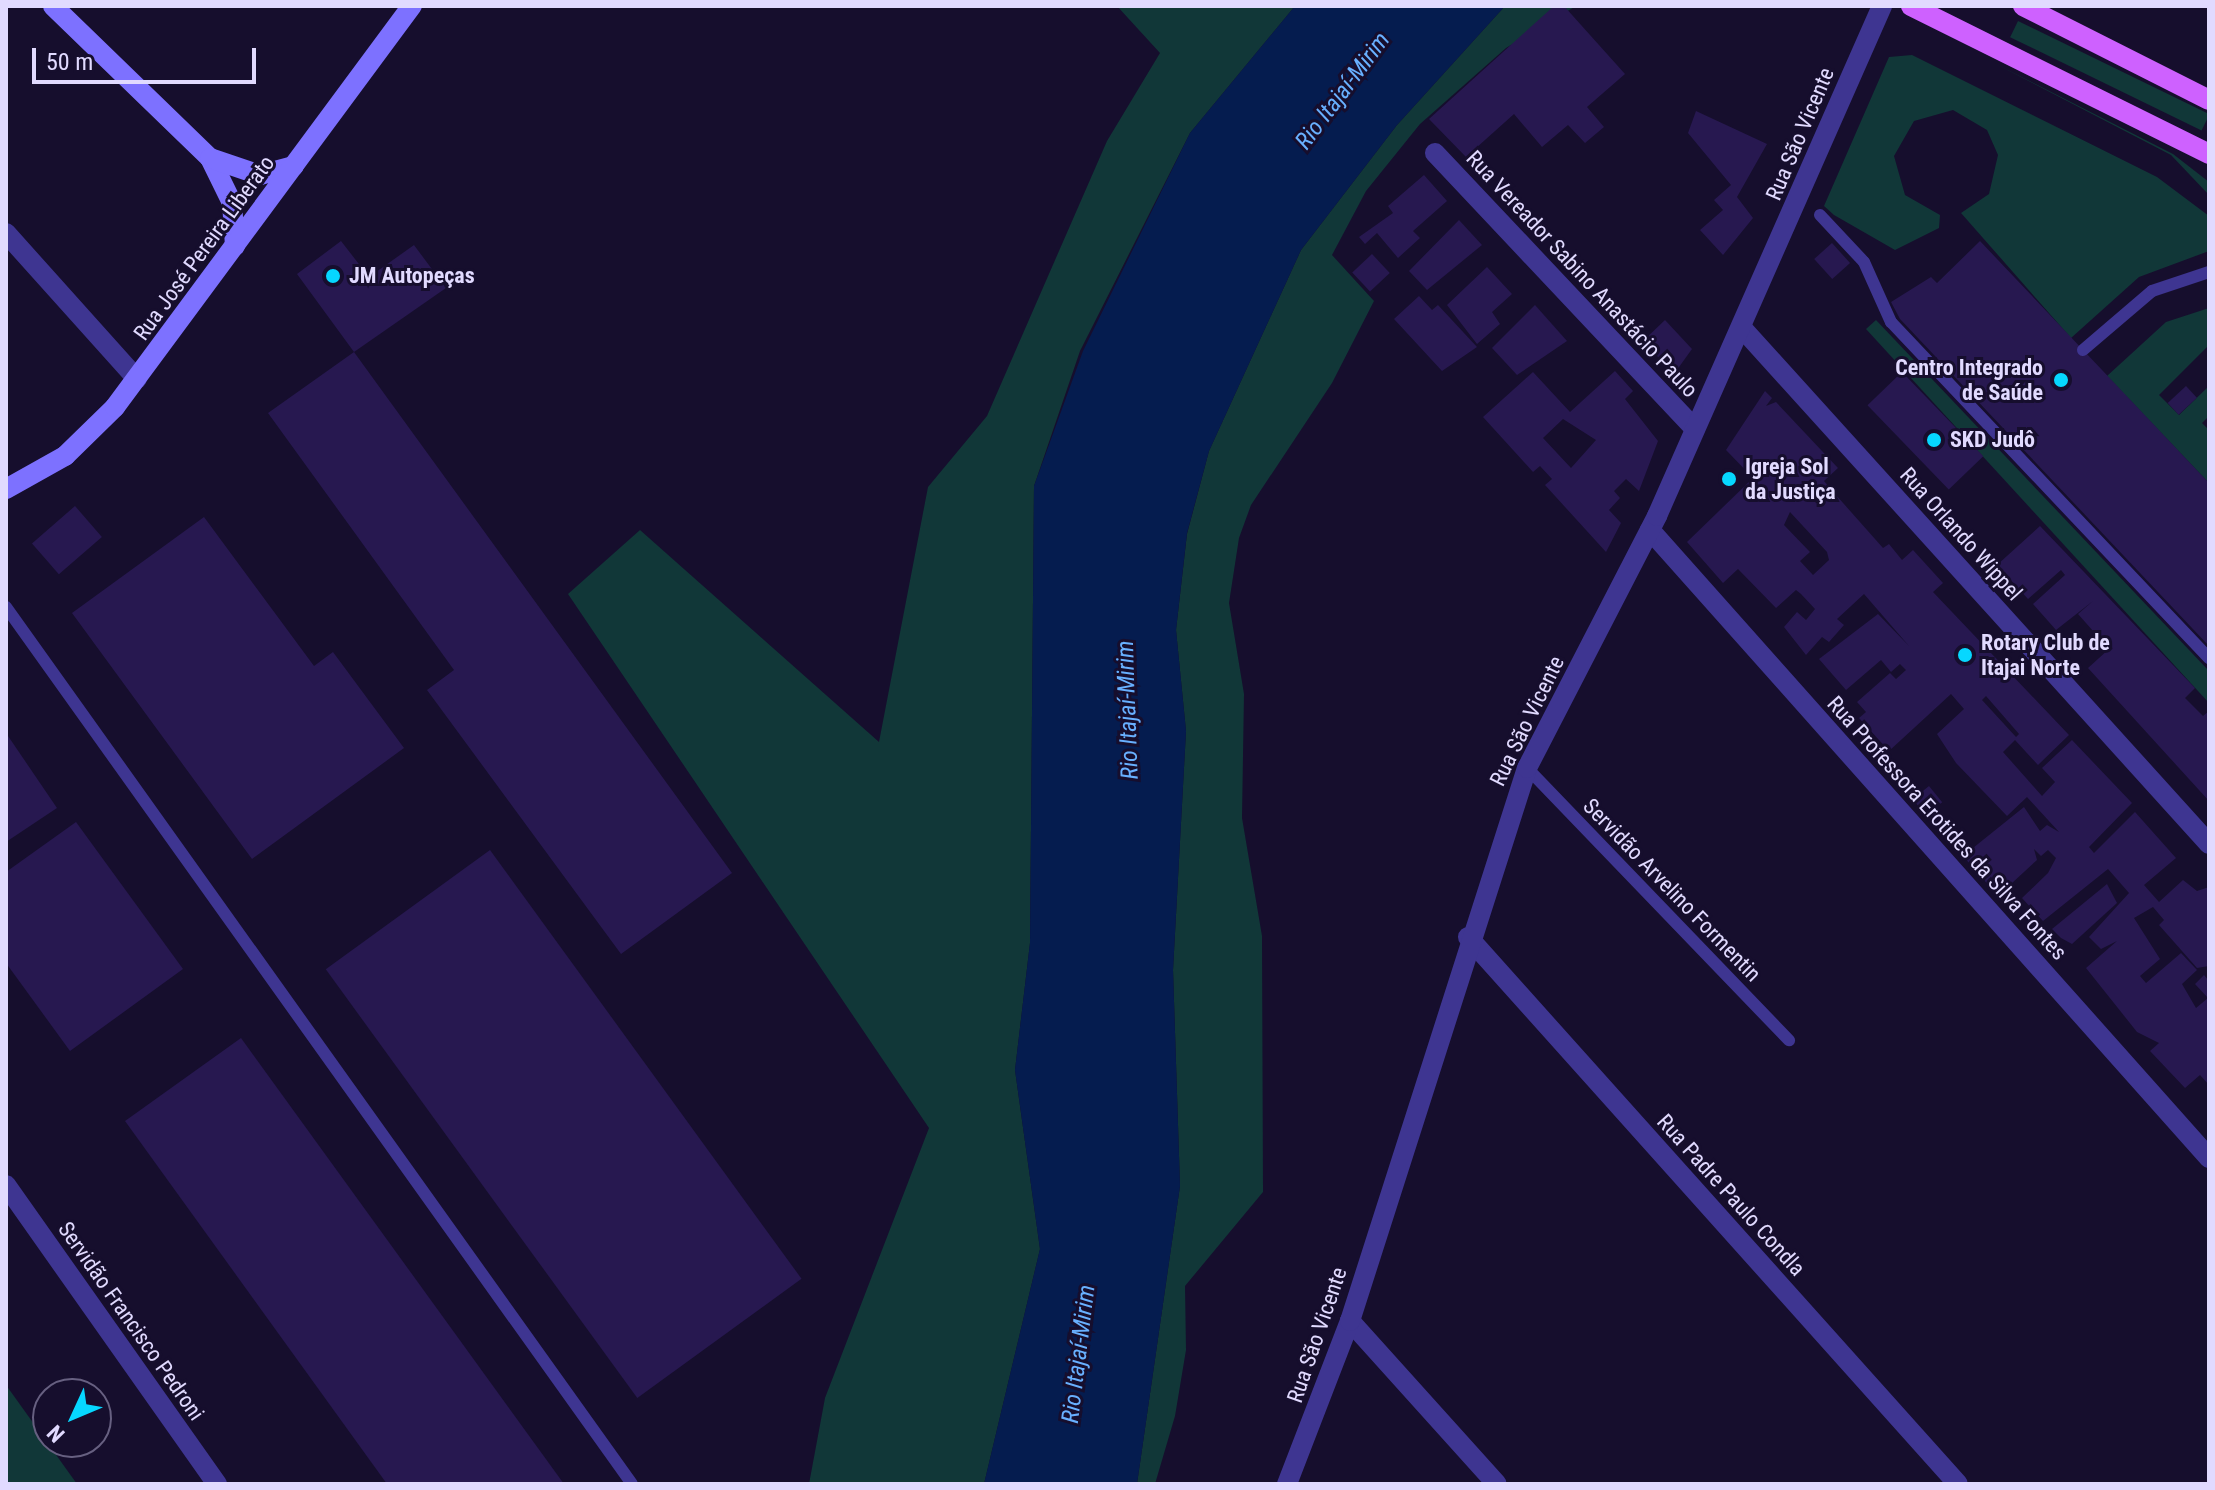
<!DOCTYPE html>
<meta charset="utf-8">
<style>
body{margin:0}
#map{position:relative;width:2215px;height:1490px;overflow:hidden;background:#160e2d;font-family:"Roboto Condensed",sans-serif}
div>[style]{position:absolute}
.green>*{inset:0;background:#113738;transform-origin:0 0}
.water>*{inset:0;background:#051c4f}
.building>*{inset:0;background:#271850;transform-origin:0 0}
.service>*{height:12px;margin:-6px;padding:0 6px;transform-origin:6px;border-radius:6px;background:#3e3591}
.minor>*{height:20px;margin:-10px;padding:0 10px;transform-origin:10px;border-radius:10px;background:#3e3591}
.secondary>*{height:20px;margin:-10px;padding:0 10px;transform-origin:10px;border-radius:10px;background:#7d71ff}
.primary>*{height:20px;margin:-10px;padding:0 10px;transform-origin:10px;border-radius:10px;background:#ce61ff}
.dots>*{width:22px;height:22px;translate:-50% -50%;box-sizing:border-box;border:4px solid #160e2d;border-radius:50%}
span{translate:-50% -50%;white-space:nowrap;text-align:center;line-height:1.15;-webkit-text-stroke:6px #160e2d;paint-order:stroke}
.street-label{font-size:22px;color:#e1daff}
.poi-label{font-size:22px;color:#e1daff;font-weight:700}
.left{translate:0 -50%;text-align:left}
.right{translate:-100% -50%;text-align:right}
.water-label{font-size:24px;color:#68b0ff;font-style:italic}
.frame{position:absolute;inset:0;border:8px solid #e1daff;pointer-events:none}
.north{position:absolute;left:32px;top:1378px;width:80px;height:80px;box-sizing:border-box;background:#160e2d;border:2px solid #676081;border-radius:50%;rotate:226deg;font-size:22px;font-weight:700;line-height:32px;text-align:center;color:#e1daff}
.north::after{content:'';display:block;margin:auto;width:28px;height:36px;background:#06d7ff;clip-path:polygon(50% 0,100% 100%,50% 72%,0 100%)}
.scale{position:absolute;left:32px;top:48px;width:224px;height:36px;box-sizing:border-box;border:4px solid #e1daff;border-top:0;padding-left:10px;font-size:24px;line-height:28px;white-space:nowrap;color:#e1daff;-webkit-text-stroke:6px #160e2d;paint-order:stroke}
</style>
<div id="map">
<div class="green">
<i style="clip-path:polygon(1117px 6px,1295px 6px,1190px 133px,1080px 351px,1034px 486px,1030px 943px,1015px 1070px,1040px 1249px,984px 1484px,809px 1484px,825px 1398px,929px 1128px,568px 594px,640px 530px,879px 742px,928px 487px,987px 416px,1107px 141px,1160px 53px)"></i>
<i style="clip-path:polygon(1505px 6px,1576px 6px,1506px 48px,1420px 124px,1366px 191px,1332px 255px,1374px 301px,1332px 383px,1251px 505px,1239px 538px,1229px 603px,1244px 694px,1242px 818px,1262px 936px,1263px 1192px,1185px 1286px,1186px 1350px,1175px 1416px,1155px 1484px,1137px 1484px,1180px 1186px,1173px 970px,1186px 731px,1176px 630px,1187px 534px,1209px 451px,1301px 250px,1397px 125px)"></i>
<i style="left:2018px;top:21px;width:213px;height:18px;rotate:26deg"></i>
<i style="clip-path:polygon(1912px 55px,2157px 177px,2209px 216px,2209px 251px,2139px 277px,2071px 338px,1961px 213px,1989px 194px,1998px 155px,1987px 130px,1953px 110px,1914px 121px,1894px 156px,1905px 195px,1940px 215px,1939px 228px,1895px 250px,1834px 215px,1824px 206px,1889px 57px)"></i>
<i style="clip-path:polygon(1994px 63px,2173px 154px,2209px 182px,2209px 195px,2171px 155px)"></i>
<i style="clip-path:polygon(2209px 308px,2209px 345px,2159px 395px,2179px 415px,2209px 386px,2209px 416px,2202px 423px,2209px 430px,2209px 483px,2107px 376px,2166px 322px)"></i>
<i style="clip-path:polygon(1876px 320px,2209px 671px,2209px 703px,1866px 329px)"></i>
<i style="clip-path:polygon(6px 1385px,77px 1484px,6px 1484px)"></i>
</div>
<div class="water">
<i style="clip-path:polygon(1295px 6px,1505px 6px,1397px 125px,1301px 250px,1209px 451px,1187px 533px,1176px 630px,1186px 731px,1173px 970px,1180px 1186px,1137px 1484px,984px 1484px,1040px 1249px,1015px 1070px,1030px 943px,1034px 486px,1083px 351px,1190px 133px)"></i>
</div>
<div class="building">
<i style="clip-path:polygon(1554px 6px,1564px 6px,1625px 74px,1587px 107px,1604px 127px,1585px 143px,1568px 125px,1542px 147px,1514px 114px,1466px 157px,1429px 119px)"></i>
<i style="clip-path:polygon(1696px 111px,1767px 144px,1737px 197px,1753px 218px,1723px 255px,1700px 230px,1723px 210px,1714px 200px,1731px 185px,1688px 133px)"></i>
<i style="clip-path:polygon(1424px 175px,1447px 201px,1413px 231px,1420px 238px,1398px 258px,1377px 233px,1365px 244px,1359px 237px,1393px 213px,1388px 206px)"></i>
<i style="clip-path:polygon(1459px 220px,1482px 245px,1427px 290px,1409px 271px)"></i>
<i style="clip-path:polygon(341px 241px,369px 277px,414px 245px,446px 288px,354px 352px,297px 274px)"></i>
<i style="clip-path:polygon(1980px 241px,2209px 483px,2209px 646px,1900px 319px,1891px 302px,1931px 277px,1937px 283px)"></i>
<i style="left:1832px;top:243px;width:27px;height:24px;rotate:48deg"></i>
<i style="left:1372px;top:254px;width:26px;height:27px;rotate:47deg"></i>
<i style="clip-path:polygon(1487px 267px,1512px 294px,1492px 312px,1500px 324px,1477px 344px,1447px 305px)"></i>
<i style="clip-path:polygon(1419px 296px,1432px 310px,1438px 305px,1477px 347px,1442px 371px,1394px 319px)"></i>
<i style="clip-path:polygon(1535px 305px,1567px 341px,1517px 375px,1492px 348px)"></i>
<i style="clip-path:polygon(1665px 320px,1692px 349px,1674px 374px,1643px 341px)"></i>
<i style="clip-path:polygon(354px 352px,732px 873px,621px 954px,427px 690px,454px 670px,268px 413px)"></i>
<i style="clip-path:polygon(evenodd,1615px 371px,1633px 391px,1625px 399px,1658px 441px,1639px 491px,1626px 479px,1614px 491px,1620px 498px,1609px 510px,1621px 523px,1606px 552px,1545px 485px,1552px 479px,1540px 466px,1533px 472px,1483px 417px,1533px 372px,1570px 412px,1615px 371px,1563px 419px,1596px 440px,1571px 468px,1543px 438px,1563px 419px)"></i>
<i style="left:1902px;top:372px;width:117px;height:48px;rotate:46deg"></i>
<i style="left:2186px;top:386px;width:16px;height:25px;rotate:47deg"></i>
<i style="clip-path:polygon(evenodd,1765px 391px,1772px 398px,1766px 406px,1776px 402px,1838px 468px,1824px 481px,1836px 495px,1883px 548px,1889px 544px,1902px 560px,1913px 550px,1943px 583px,1933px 592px,2069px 735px,2038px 765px,2015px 740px,2003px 752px,2042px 796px,2055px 782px,2042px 768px,2072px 740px,2132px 803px,2089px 847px,2094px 853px,2135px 812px,2176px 858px,2144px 885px,2159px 902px,2183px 880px,2197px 891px,2209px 887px,2209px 966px,2197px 968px,2159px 925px,2164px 920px,2153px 907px,2134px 918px,2160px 959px,2140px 976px,2146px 983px,2181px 953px,2197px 970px,2182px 984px,2196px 1008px,2208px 998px,2195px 984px,2204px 975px,2209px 981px,2209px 1085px,2200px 1075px,2185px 1088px,2150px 1051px,2159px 1043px,2137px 1032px,2086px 968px,2117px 941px,2101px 949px,2089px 937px,2129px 893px,2108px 869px,2043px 921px,2022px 898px,2048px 873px,2056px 858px,2048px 850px,2041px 856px,2034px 849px,2037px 860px,1998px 896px,1963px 856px,2024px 807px,2040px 831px,2047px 825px,2059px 832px,2027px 797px,2007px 816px,1956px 763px,1937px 734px,1964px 709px,1951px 694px,1889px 751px,1859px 718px,1866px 712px,1857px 702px,1890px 673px,1896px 679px,1906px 670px,1900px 664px,1891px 672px,1881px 660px,1846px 690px,1819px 659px,1878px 614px,1909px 646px,1864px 594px,1837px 619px,1844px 625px,1829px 642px,1822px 637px,1806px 655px,1784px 627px,1797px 612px,1806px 620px,1815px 609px,1801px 594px,1796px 590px,1776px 608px,1738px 569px,1723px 583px,1687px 542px,1753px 478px,1726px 450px,1765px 391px,1790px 512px,1827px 552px,1829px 560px,1813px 575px,1800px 561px,1810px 552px,1784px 525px,1790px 512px,1765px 391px,1986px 696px,2019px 734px,2016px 737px,1982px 700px,1986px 696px)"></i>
<i style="left:75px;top:506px;width:41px;height:57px;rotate:49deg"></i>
<i style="clip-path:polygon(204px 517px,314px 666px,333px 652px,404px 748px,252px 859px,72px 613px)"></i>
<i style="clip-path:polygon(2040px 526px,2195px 688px,2185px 698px,2203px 716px,2209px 711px,2209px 801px,2088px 668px,2109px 649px,2078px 614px,2093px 601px,2056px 630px,2033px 604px,2065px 575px,2061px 570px,2028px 599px,1997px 565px)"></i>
<i style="clip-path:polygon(6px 733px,57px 808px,6px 842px)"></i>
<i style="left:1929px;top:786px;width:21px;height:21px;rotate:51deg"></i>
<i style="clip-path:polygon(76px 822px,183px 969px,70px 1051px,6px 963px,6px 872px)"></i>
<i style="left:490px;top:850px;width:530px;height:203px;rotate:54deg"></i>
<i style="clip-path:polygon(2107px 884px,2117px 903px,2072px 944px,2061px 938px,2052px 929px)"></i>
<i style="clip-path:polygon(241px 1038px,564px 1484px,387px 1484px,125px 1121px)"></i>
</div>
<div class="service">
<i style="left:1820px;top:215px;width:64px;rotate:46.9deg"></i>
<i style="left:1864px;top:262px;width:66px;rotate:65.8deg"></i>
<i style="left:1891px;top:322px;width:463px;rotate:46.6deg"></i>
<i style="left:2083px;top:350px;width:91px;rotate:-40.5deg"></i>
<i style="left:2152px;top:291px;width:60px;rotate:-18.4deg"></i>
<i style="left:6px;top:607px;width:1077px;rotate:54.48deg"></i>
<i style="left:1527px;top:768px;width:378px;rotate:46.1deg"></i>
</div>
<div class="minor">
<i style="left:1435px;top:153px;width:379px;rotate:46.7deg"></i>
<i style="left:6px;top:233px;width:196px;rotate:48.1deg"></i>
<i style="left:1742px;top:328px;width:696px;rotate:47.85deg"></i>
<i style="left:1650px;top:530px;width:841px;rotate:48.33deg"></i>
<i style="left:1468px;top:937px;width:734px;rotate:48.15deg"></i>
<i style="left:6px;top:1185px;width:366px;rotate:54.8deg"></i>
<i style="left:1350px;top:1321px;width:219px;rotate:48deg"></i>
<i style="left:1287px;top:1484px;width:175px;rotate:-68.9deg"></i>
<i style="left:1350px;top:1321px;width:581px;rotate:-72.25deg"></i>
<i style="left:1527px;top:768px;width:284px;rotate:-62.7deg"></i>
<i style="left:1657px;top:516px;width:557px;rotate:-66.19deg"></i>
</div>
<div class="secondary">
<i style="left:53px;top:6px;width:219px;rotate:44.1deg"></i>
<i style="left:210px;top:158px;width:50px;rotate:63.9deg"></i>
<i style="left:232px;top:203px;width:43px;rotate:86deg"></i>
<i style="left:210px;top:158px;width:53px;rotate:18.8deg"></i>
<i style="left:260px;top:175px;width:35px;rotate:-15deg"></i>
<i style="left:6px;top:489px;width:68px;rotate:-29.2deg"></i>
<i style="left:65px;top:456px;width:70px;rotate:-44.4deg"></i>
<i style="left:115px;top:407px;width:499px;rotate:-53.5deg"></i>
</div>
<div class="primary">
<i style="left:1911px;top:6px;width:333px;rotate:26.4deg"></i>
<i style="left:2023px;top:6px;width:208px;rotate:26.8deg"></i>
</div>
<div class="dots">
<i style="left:333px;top:276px;background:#06d7ff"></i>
<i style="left:2061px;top:380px;background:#06d7ff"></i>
<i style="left:1934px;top:440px;background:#06d7ff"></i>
<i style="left:1729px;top:479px;background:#06d7ff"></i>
<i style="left:1965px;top:655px;background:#06d7ff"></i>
</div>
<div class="street-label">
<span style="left:1800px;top:134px;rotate:-67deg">Rua São Vicente</span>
<span style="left:204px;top:248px;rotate:-54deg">Rua José Pereira Liberato</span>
<span style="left:1582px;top:274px;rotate:47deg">Rua Vereador Sabino Anastácio Paulo</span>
<span style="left:1961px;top:534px;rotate:48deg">Rua Orlando Wippel</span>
<span style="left:1527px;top:721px;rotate:-64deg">Rua São Vicente</span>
<span style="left:1947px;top:828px;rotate:48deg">Rua Professora Erotides da Silva Fontes</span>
<span style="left:1672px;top:890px;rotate:46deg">Servidão Arvelino Formentin</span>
<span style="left:1731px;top:1195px;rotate:48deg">Rua Padre Paulo Condla</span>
<span style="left:131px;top:1321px;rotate:55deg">Servidão Francisco Pedroni</span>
<span style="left:1317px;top:1335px;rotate:-71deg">Rua São Vicente</span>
</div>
<div class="poi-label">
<span class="left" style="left:349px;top:276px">JM Autopeças</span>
<span class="right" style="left:2043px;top:380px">Centro Integrado<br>de Saúde</span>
<span class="left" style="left:1950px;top:440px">SKD Judô</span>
<span class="left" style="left:1745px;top:479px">Igreja Sol<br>da Justiça</span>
<span class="left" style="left:1981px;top:655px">Rotary Club de<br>Itajai Norte</span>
</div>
<div class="water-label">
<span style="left:1343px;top:91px;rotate:-53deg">Rio Itajaí-Mirim</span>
<span style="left:1128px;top:710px;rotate:-92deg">Rio Itajaí-Mirim</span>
<span style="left:1079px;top:1354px;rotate:-83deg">Rio Itajaí-Mirim</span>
</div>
<div class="frame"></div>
<div class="north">N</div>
<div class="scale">50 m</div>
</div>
